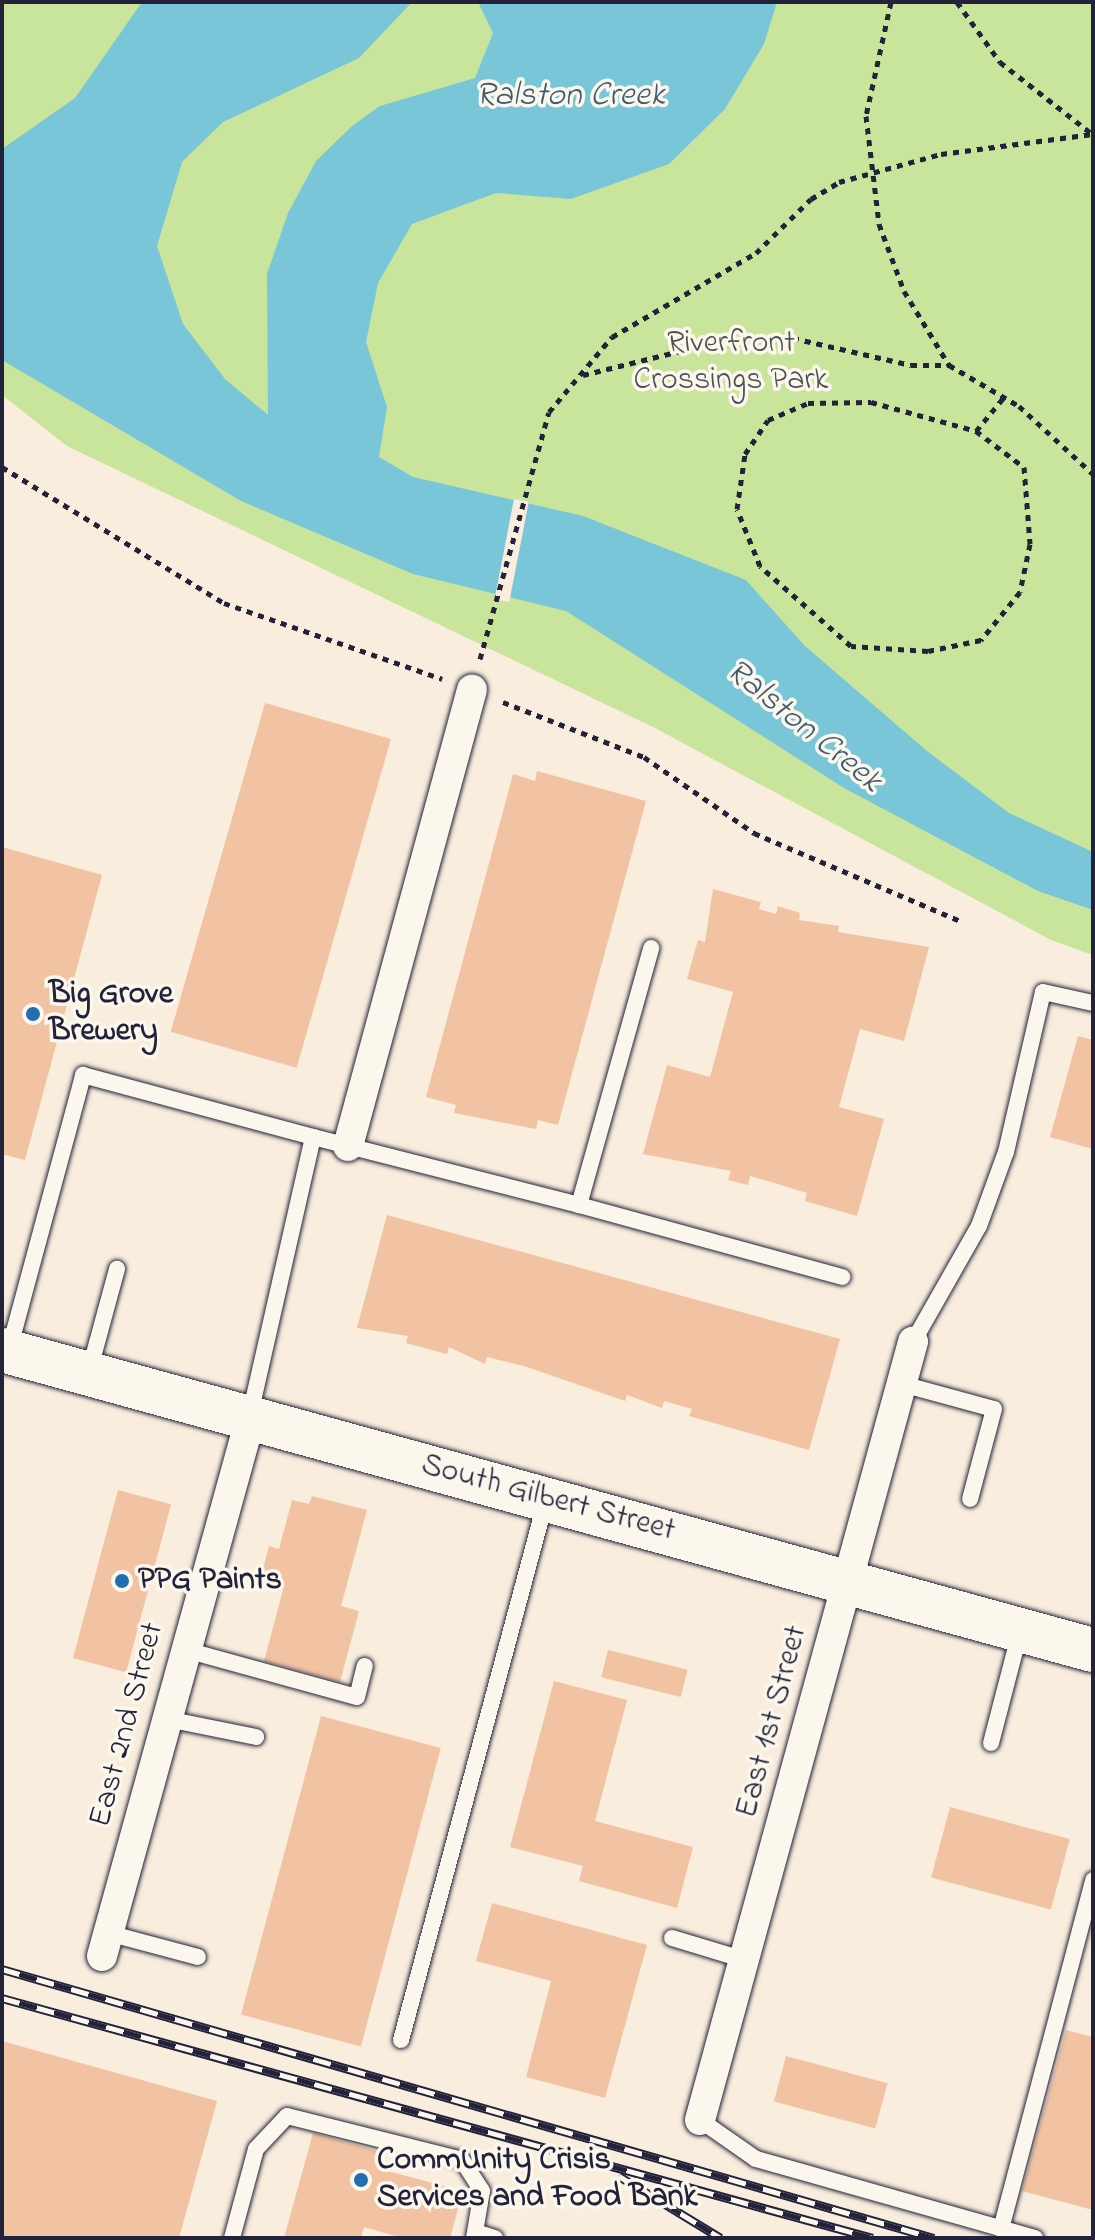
<!DOCTYPE html>
<style>
body{margin:0}
#map{position:relative;width:1095px;height:2240px;overflow:hidden;background:#f9eddd;font-family:"Indie Flower",sans-serif}
div>[style]{position:absolute}
.green>*{inset:0;background:#c9e49b}
.water>*{inset:0;background:#7ac6d9}
.pier>*{inset:0;background:#f9eddd;transform-origin:0 0}
.building>*{inset:0;background:#f2c3a2;transform-origin:0 0}
.path>*{height:5px;margin-top:-2.5px;transform-origin:0;background:repeating-linear-gradient(90deg,#22223b 0 6px,transparent 0 12px)}
.roads{filter:drop-shadow(0 0 2px #22223b) drop-shadow(0 0 2px #22223b)}
.lane>*{height:16px;margin:-8px;padding:0 8px;transform-origin:8px;border-radius:8px;background:#fbf7ec}
.street>*{height:30px;margin:-15px;padding:0 15px;transform-origin:15px;border-radius:15px;background:#fbf7ec}
.secondary>*{height:44px;margin:-22px;padding:0 22px;transform-origin:22px;border-radius:22px;background:#fbf7ec}
.rail>*{height:9px;margin-top:-4.5px;transform-origin:0;background:repeating-linear-gradient(90deg,#fbf7ec 0 18px,#22223b 0 36px);box-sizing:border-box;border-block:2px solid #22223b}
.dots>*{width:22px;height:22px;translate:-50% -50%;box-sizing:border-box;border:4px solid #fbf7ec;border-radius:50%}
span{translate:-50% -50%;white-space:nowrap;text-align:center;line-height:1.15;-webkit-text-stroke:7px #fbf7ec;paint-order:stroke}
.park-label{font-size:32px;color:#4c5253}
.poi-label{font-size:32px;color:#22223b;font-weight:700}
.left{translate:0 -50%;text-align:left}
.street-label{font-size:32px;color:#22223b}
.water-label{font-size:34px;color:#415b72;font-style:italic}
.frame{position:absolute;inset:0;border:4px solid #22223b;pointer-events:none}
</style>
<div id="map">
<div class="green">
<i style="clip-path:polygon(2px 2px,1093px 2px,1093px 955px,1051px 940px,653px 727px,67px 446px,2px 395px)"></i>
</div>
<div class="water">
<i style="clip-path:polygon(142px 2px,412px 2px,359px 58px,223px 122px,182px 162px,157px 246px,183px 324px,225px 379px,268px 415px,267px 274px,288px 213px,316px 161px,352px 126px,380px 106px,475px 78px,493px 33px,478px 2px,777px 2px,764px 44px,725px 109px,669px 164px,571px 199px,496px 193px,412px 224px,378px 283px,366px 342px,387px 407px,379px 457px,413px 477px,583px 516px,746px 580px,805px 646px,927px 751px,1009px 813px,1093px 852px,1093px 910px,1038px 891px,844px 788px,566px 611px,413px 574px,241px 501px,2px 360px,2px 149px,75px 98px)"></i>
</div>
<div class="pier">
<i style="left:514px;top:499px;width:15px;height:102px;rotate:11deg"></i>
</div>
<div class="building">
<i style="left:265px;top:703px;width:131px;height:342px;rotate:16deg"></i>
<i style="clip-path:polygon(537px 771px,646px 801px,558px 1125px,538px 1120px,536px 1129px,454px 1113px,456px 1105px,426px 1097px,513px 774px,535px 781px)"></i>
<i style="clip-path:polygon(2px 847px,102px 875px,25px 1160px,2px 1154px)"></i>
<i style="clip-path:polygon(713px 889px,761px 902px,759px 909px,776px 914px,778px 906px,800px 913px,799px 920px,839px 926px,838px 932px,929px 947px,904px 1041px,860px 1029px,839px 1107px,884px 1119px,857px 1216px,805px 1201px,807px 1193px,771px 1182px,750px 1176px,748px 1185px,728px 1180px,731px 1171px,643px 1154px,667px 1065px,710px 1077px,733px 992px,687px 979px,698px 940px,705px 942px)"></i>
<i style="clip-path:polygon(1078px 1036px,1093px 1040px,1093px 1149px,1050px 1137px)"></i>
<i style="clip-path:polygon(387px 1215px,840px 1339px,809px 1450px,689px 1416px,692px 1409px,664px 1401px,662px 1408px,627px 1395px,625px 1401px,527px 1367px,487px 1357px,485px 1364px,449px 1347px,447px 1354px,406px 1343px,408px 1336px,357px 1328px)"></i>
<i style="left:118px;top:1490px;width:55px;height:174px;rotate:15deg"></i>
<i style="clip-path:polygon(312px 1496px,367px 1510px,341px 1606px,359px 1611px,340px 1682px,264px 1661px,283px 1590px,259px 1584px,269px 1546px,279px 1549px,292px 1500px,309px 1504px)"></i>
<i style="left:608px;top:1650px;width:82px;height:28px;rotate:14deg"></i>
<i style="clip-path:polygon(554px 1681px,627px 1700px,595px 1821px,693px 1847px,677px 1908px,579px 1881px,583px 1866px,510px 1847px)"></i>
<i style="left:321px;top:1716px;width:124px;height:309px;rotate:15deg"></i>
<i style="left:950px;top:1807px;width:124px;height:73px;rotate:15deg"></i>
<i style="clip-path:polygon(492px 1903px,647px 1945px,605px 2098px,526px 2077px,551px 1981px,476px 1961px)"></i>
<i style="clip-path:polygon(1066px 2030px,1093px 2037px,1093px 2210px,1022px 2191px)"></i>
<i style="clip-path:polygon(2px 2041px,217px 2101px,179px 2238px,2px 2238px)"></i>
<i style="left:786px;top:2056px;width:105px;height:47px;rotate:15deg"></i>
<i style="clip-path:polygon(313px 2133px,384px 2153px,380px 2169px,463px 2191px,450px 2238px,402px 2238px,364px 2227px,361px 2238px,284px 2238px)"></i>
</div>
<div class="path">
<i style="left:891px;top:2px;width:117px;rotate:102.4deg"></i>
<i style="left:866px;top:116px;width:109px;rotate:83.1deg"></i>
<i style="left:879px;top:224px;width:72px;rotate:69.5deg"></i>
<i style="left:904px;top:291px;width:87px;rotate:58.7deg"></i>
<i style="left:949px;top:365px;width:81px;rotate:30.4deg"></i>
<i style="left:1019px;top:406px;width:100px;rotate:42.6deg"></i>
<i style="left:957px;top:2px;width:74px;rotate:54.4deg"></i>
<i style="left:1000px;top:62px;width:115px;rotate:38deg"></i>
<i style="left:583px;top:375px;width:149px;rotate:-13.9deg"></i>
<i style="left:728px;top:339px;width:65px;rotate:-0.9deg"></i>
<i style="left:793px;top:338px;width:121px;rotate:12.9deg"></i>
<i style="left:911px;top:365px;width:38px"></i>
<i style="left:976px;top:431px;width:60px;rotate:36.9deg"></i>
<i style="left:1024px;top:467px;width:77px;rotate:85.5deg"></i>
<i style="left:1030px;top:544px;width:49px;rotate:101.8deg"></i>
<i style="left:1020px;top:592px;width:62px;rotate:129.1deg"></i>
<i style="left:981px;top:640px;width:54px;rotate:168.3deg"></i>
<i style="left:928px;top:651px;width:77px;rotate:-176.3deg"></i>
<i style="left:851px;top:646px;width:121px;rotate:-138.7deg"></i>
<i style="left:760px;top:566px;width:61px;rotate:-112deg"></i>
<i style="left:737px;top:509px;width:56px;rotate:-81.7deg"></i>
<i style="left:745px;top:454px;width:41px;rotate:-55.9deg"></i>
<i style="left:768px;top:420px;width:43px;rotate:-23deg"></i>
<i style="left:808px;top:403px;width:63px;rotate:-0.9deg"></i>
<i style="left:871px;top:402px;width:109px;rotate:15.4deg"></i>
<i style="left:976px;top:431px;width:45px;rotate:-50.4deg"></i>
<i style="left:2px;top:467px;width:260px;rotate:31.5deg"></i>
<i style="left:224px;top:603px;width:231px;rotate:19.2deg"></i>
<i style="left:480px;top:659px;width:256px;rotate:-74.4deg"></i>
<i style="left:549px;top:412px;width:98px;rotate:-50deg"></i>
<i style="left:612px;top:337px;width:167px;rotate:-30.3deg"></i>
<i style="left:756px;top:253px;width:77px;rotate:-44.5deg"></i>
<i style="left:811px;top:199px;width:33px;rotate:-31deg"></i>
<i style="left:839px;top:182px;width:106px;rotate:-15.4deg"></i>
<i style="left:941px;top:154px;width:153px;rotate:-7.5deg"></i>
<i style="left:503px;top:702px;width:151px;rotate:21.3deg"></i>
<i style="left:644px;top:757px;width:134px;rotate:34.6deg"></i>
<i style="left:754px;top:833px;width:224px;rotate:23.1deg"></i>
</div>
<div class="roads">
<div class="lane">
<i style="left:313px;top:1137px;width:275px;rotate:14.3deg"></i>
<i style="left:579px;top:1205px;width:267px;rotate:-74.3deg"></i>
<i style="left:579px;top:1205px;width:273px;rotate:15.3deg"></i>
<i style="left:913px;top:1342px;width:133px;rotate:-60.4deg"></i>
<i style="left:979px;top:1226px;width:79px;rotate:-70deg"></i>
<i style="left:1006px;top:1152px;width:164px;rotate:-77deg"></i>
<i style="left:1043px;top:992px;width:51px;rotate:12.4deg"></i>
<i style="left:9px;top:1350px;width:285px;rotate:-74.9deg"></i>
<i style="left:83px;top:1075px;width:238px;rotate:15.1deg"></i>
<i style="left:313px;top:1137px;width:285px;rotate:102.8deg"></i>
<i style="left:89px;top:1372px;width:107px;rotate:-74.8deg"></i>
<i style="left:902px;top:1384px;width:95px;rotate:15.2deg"></i>
<i style="left:994px;top:1409px;width:93px;rotate:104.9deg"></i>
<i style="left:186px;top:1650px;width:177px;rotate:15.4deg"></i>
<i style="left:357px;top:1697px;width:32px;rotate:-76deg"></i>
<i style="left:167px;top:1719px;width:91px;rotate:11.4deg"></i>
<i style="left:991px;top:1743px;width:115px;rotate:-75.4deg"></i>
<i style="left:108px;top:1933px;width:93px;rotate:14.9deg"></i>
<i style="left:672px;top:1938px;width:76px;rotate:16.8deg"></i>
<i style="left:401px;top:2040px;width:559px;rotate:-74.97deg"></i>
<i style="left:700px;top:2120px;width:68px;rotate:34.9deg"></i>
<i style="left:756px;top:2159px;width:290px;rotate:15.8deg"></i>
<i style="left:1001px;top:2229px;width:361px;rotate:-75.2deg"></i>
<i style="left:476px;top:2232px;width:20px;rotate:18deg"></i>
<i style="left:232px;top:2238px;width:92px;rotate:-74.9deg"></i>
<i style="left:256px;top:2149px;width:45px;rotate:-46.8deg"></i>
<i style="left:287px;top:2116px;width:180px;rotate:14.1deg"></i>
<i style="left:462px;top:2160px;width:37px;rotate:57deg"></i>
<i style="left:482px;top:2191px;width:48px;rotate:99.7deg"></i>
</div>
<div class="street">
<i style="left:348px;top:1146px;width:473px;rotate:-74.8deg"></i>
<i style="left:102px;top:1956px;width:556px;rotate:-74.56deg"></i>
<i style="left:700px;top:2120px;width:807px;rotate:-74.69deg"></i>
</div>
<div class="secondary">
<i style="left:2px;top:1350px;width:1131px;rotate:15.38deg"></i>
</div>
</div>
<div class="rail">
<i style="left:2px;top:1969px;width:970px;rotate:16.1deg"></i>
<i style="left:2px;top:1998px;width:903px;rotate:15.41deg"></i>
<i style="left:619px;top:2176px;width:119px;rotate:31.3deg"></i>
</div>
<div class="dots">
<i style="left:33px;top:1014px;background:#1f6fb2"></i>
<i style="left:122px;top:1581px;background:#1f6fb2"></i>
<i style="left:361px;top:2180px;background:#1f6fb2"></i>
</div>
<div class="park-label">
<span style="left:731px;top:363px">Riverfront<br>Crossings Park</span>
</div>
<div class="poi-label">
<span class="left" style="left:49px;top:1014px">Big Grove<br>Brewery</span>
<span class="left" style="left:138px;top:1581px">PPG Paints</span>
<span class="left" style="left:377px;top:2180px">CommUnity Crisis<br>Services and Food Bank</span>
</div>
<div class="street-label">
<span style="left:548px;top:1499px;rotate:15deg">South Gilbert Street</span>
<span style="left:773px;top:1722px;rotate:-75deg">East 1st Street</span>
<span style="left:128px;top:1725px;rotate:-75deg">East 2nd Street</span>
</div>
<div class="water-label">
<span style="left:570px;top:97px">Ralston Creek</span>
<span style="left:803px;top:727px;rotate:39deg">Ralston Creek</span>
</div>
<div class="frame"></div>
</div>
